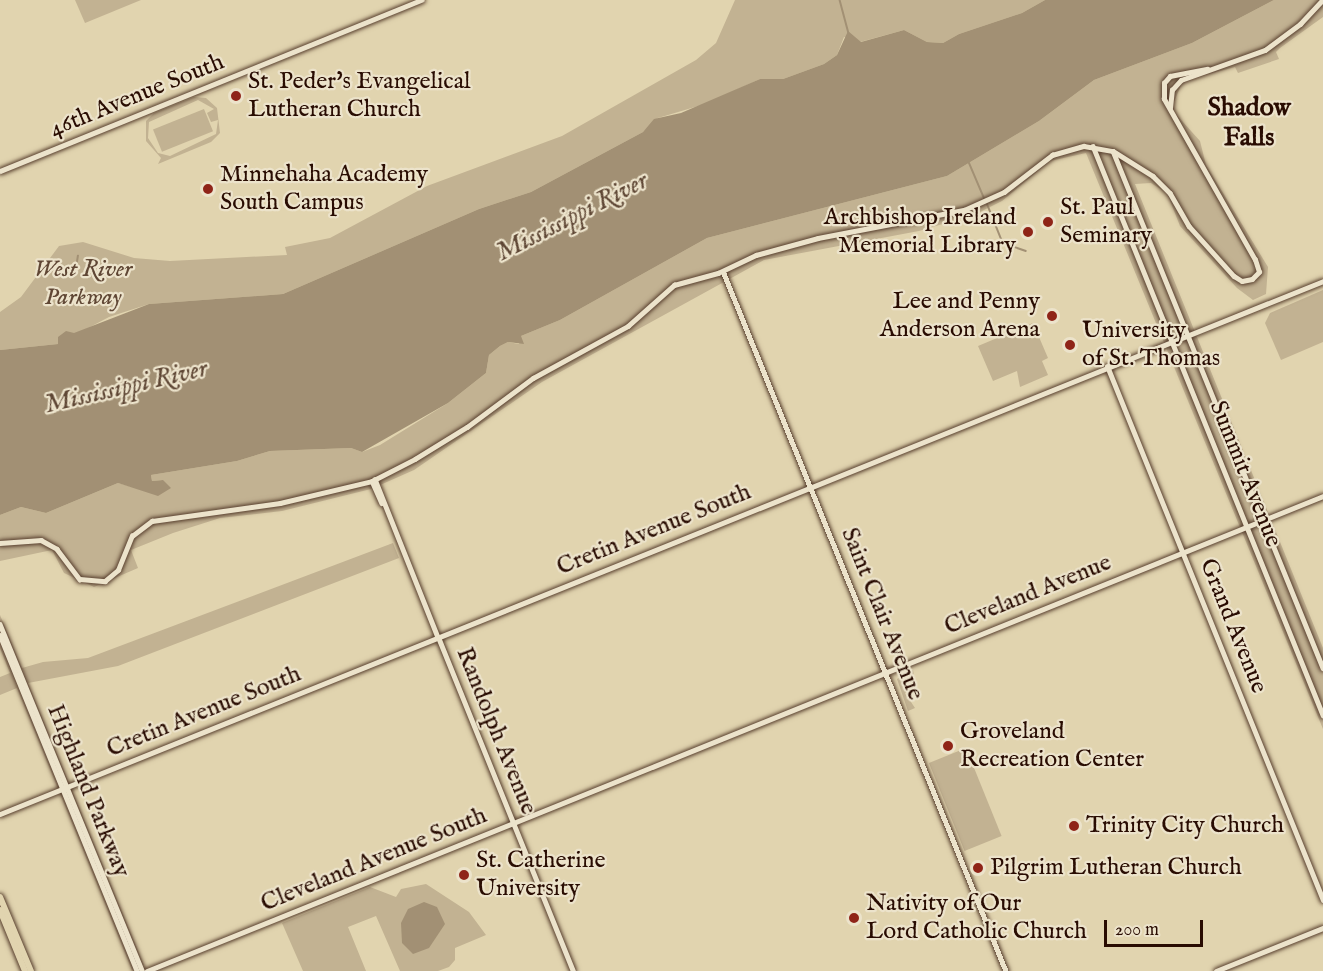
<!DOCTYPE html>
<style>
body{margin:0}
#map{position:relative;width:1323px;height:971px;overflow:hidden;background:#e1d4af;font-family:"IM FELL English",serif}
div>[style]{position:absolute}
.green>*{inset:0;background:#c2b292;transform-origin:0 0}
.water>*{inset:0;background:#a29074}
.stream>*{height:1.5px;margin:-0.75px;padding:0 0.75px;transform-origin:0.75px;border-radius:0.75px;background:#a29074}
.roads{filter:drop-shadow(0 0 2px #573e2d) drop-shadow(0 0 2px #573e2d)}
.tertiary>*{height:4.5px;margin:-2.25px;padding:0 2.25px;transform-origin:2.25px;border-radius:2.25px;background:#ece3cb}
.secondary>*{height:5px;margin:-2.5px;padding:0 2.5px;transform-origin:2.5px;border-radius:2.5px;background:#ece3cb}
.primary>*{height:6px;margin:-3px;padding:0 3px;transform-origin:3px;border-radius:3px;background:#e1d4af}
.dots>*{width:16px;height:16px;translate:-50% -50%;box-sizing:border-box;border:3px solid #ece3cb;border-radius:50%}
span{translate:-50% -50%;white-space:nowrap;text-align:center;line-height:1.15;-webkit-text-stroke:4.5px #ece3cb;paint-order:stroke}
.poi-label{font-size:24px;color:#290c02}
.left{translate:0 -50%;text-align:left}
.right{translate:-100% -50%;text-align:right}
.street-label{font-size:24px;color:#290c02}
.park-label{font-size:24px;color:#5f4634;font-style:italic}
.neighbourhood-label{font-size:26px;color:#290c02;font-weight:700}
.water-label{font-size:26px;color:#5f4735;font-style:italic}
.scale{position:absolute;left:1104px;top:920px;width:99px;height:27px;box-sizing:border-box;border:3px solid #290c02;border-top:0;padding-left:8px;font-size:18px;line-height:21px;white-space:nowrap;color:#290c02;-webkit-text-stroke:4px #ece3cb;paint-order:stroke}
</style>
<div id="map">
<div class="green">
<i style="clip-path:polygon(75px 0,141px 0,85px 23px)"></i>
<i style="clip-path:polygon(735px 0,1045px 0,1022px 13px,959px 34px,943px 43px,927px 42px,904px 30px,860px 42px,844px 37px,837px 55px,824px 64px,783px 79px,760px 79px,705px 104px,658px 118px,643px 132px,531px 192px,479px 209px,283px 294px,149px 304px,109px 317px,58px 344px,0 350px,0 312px,21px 297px,59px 246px,83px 242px,134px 258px,170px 261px,287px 255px,285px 247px,330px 238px,427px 186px,562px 136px,696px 60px,716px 43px)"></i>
<i style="clip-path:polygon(1274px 0,1323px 0,1323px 17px,1280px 48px,1276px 52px,1279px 59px,1238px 73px,1235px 67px,1183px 81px,1173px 104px,1174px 112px,1200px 141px,1206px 165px,1268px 267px,1266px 294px,1253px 300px,1237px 288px,1180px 226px,1167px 193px,1151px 183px,1135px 184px,1323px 648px,1323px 729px,1086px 153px,1050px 161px,1002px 201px,976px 214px,919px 231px,764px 260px,542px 382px,414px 470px,371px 489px,282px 511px,220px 518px,173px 533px,131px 550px,138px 568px,94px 587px,64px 573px,52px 550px,0 561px,0 515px,21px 507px,46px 513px,118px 483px,143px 490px,163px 480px,152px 481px,151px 475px,237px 461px,270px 451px,351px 448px,362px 452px,380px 445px,448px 403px,486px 373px,489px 355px,500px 346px,508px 342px,519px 344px,521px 336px,560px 320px,707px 238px,947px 176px,1039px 121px,1094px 80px,1192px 43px)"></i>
<i style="clip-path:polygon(evenodd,194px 97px,206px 98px,217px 108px,220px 133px,211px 142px,158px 164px,161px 158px,146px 141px,146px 121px,154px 113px,194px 97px,198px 100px,214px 109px,207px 113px,211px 122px,218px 120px,216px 134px,170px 156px,158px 153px,148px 138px,149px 122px,198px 100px)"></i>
<i style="left:204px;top:109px;width:24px;height:55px;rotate:68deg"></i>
<i style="clip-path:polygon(1323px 290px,1323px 342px,1281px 360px,1265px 323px,1270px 313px)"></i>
<i style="clip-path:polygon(1033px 323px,1048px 358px,1042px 361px,1048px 375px,1020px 387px,1017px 371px,993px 381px,978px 346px)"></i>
<i style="clip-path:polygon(393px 543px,399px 558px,118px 666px,28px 683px,144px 965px,132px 970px,17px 688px,0 695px,0 677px,10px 673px,0 648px,0 615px,22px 668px,43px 662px,88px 658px)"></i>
<i style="clip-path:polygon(913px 670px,916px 686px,905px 693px,915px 708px,908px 711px,897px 679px)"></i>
<i style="left:966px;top:748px;width:95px;height:40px;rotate:68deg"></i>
<i style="clip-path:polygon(426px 884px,469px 912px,486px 935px,455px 948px,455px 960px,449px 967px,438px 971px,400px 971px,376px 916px,348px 927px,366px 971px,303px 971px,282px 923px,370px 887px,396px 897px,401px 889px)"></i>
</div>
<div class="water">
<i style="clip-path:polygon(1045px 0,1274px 0,1192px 43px,1094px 80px,1039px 121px,947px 176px,707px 238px,560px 320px,521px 336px,524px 344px,508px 342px,500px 346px,489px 355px,486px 373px,448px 403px,362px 452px,351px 448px,270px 451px,237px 461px,151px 475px,152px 481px,163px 480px,171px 488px,158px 496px,118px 483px,46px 513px,21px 507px,0 515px,0 350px,58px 344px,58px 337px,66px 331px,74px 333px,149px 304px,283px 294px,479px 209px,531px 192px,643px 132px,654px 119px,681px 113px,760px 79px,783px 79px,824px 64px,837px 55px,848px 31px,861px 42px,904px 30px,927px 42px,943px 43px,959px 34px,1022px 13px)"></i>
<i style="clip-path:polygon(424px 902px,437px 907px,445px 924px,429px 948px,413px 954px,402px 943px,401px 923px,408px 909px)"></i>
</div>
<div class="stream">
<i style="left:840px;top:0;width:34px;rotate:75deg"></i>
<i style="left:969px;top:162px;width:39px;rotate:67deg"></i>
<i style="left:987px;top:203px;width:43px;rotate:68.2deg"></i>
<i style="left:1003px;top:243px;width:24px;rotate:19deg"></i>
<i style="left:76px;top:268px;width:12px;rotate:-81deg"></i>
</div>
<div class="roads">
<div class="tertiary">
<i style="left:1170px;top:108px;width:18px;rotate:-84deg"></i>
<i style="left:1172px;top:90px;width:13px;rotate:-48deg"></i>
<i style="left:1181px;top:80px;width:89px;rotate:-19.7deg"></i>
<i style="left:1265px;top:50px;width:44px;rotate:-36.6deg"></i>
<i style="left:1300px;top:24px;width:33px;rotate:-47deg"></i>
<i style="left:1093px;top:146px;width:614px;rotate:67.99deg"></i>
<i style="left:1113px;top:151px;width:558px;rotate:67.89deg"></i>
<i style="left:0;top:171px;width:455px;rotate:-22.1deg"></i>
<i style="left:723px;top:271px;width:755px;rotate:67.99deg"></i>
<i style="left:375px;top:479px;width:170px;rotate:68.3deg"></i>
<i style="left:372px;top:481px;width:24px;rotate:66deg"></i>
<i style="left:0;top:543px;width:41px;rotate:-4.2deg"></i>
<i style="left:41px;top:540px;width:18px;rotate:29deg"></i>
<i style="left:57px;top:549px;width:38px;rotate:53deg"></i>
<i style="left:80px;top:579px;width:25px;rotate:5deg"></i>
<i style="left:105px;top:581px;width:17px;rotate:-40deg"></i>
<i style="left:118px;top:570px;width:37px;rotate:-68deg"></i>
<i style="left:132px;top:536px;width:25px;rotate:-37deg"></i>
<i style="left:152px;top:521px;width:129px;rotate:-8deg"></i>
<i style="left:280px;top:503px;width:95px;rotate:-13.4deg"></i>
<i style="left:372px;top:481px;width:48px;rotate:-27.1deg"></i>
<i style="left:415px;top:459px;width:61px;rotate:-31.6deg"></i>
<i style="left:467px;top:427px;width:82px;rotate:-36.6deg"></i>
<i style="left:533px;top:378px;width:108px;rotate:-28.7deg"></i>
<i style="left:628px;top:326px;width:62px;rotate:-41.7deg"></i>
<i style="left:674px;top:285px;width:46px;rotate:-15.3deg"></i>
<i style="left:718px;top:273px;width:42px;rotate:-25.3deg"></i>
<i style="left:756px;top:255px;width:64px;rotate:-15.3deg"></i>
<i style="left:818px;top:238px;width:149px;rotate:-10.9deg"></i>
<i style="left:964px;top:210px;width:44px;rotate:-24.2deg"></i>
<i style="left:1004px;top:192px;width:61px;rotate:-37.6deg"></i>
<i style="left:1052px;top:155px;width:33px;rotate:-16deg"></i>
<i style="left:1084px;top:146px;width:29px;rotate:10deg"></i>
<i style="left:1113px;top:151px;width:47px;rotate:32deg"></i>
<i style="left:1153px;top:176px;width:24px;rotate:45deg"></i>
<i style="left:1170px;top:193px;width:38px;rotate:60deg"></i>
<i style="left:1189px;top:226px;width:67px;rotate:48deg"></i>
<i style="left:1234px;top:276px;width:9px;rotate:32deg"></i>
<i style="left:1242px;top:281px;width:10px;rotate:-11deg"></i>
<i style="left:1252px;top:279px;width:10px;rotate:-45deg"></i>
<i style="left:1259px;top:272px;width:13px;rotate:-108deg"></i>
<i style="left:1255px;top:260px;width:185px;rotate:-119.5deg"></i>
<i style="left:1164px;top:99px;width:16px;rotate:-90deg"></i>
<i style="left:1164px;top:83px;width:9px;rotate:-49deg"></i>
<i style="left:1170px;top:76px;width:38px;rotate:-11deg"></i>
<i style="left:0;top:624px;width:375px;rotate:67.7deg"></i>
<i style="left:0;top:635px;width:363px;rotate:67.8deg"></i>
<i style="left:147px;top:971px;width:1268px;rotate:-21.99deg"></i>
<i style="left:1216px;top:971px;width:115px;rotate:-21.9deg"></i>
</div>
<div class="secondary">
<i style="left:1107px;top:366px;width:576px;rotate:67.98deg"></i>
<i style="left:438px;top:637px;width:360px;rotate:68deg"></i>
<i style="left:0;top:814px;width:1426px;rotate:-21.94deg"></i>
</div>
<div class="primary">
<i style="left:0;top:897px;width:80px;rotate:67.3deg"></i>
<i style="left:0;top:910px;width:66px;rotate:67.7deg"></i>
</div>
</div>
<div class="dots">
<i style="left:236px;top:96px;background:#8f2418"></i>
<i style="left:208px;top:189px;background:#8f2418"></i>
<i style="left:1048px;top:222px;background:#8f2418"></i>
<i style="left:1028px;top:232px;background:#8f2418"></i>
<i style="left:1052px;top:316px;background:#8f2418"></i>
<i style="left:1070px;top:345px;background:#8f2418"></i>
<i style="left:948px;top:746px;background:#8f2418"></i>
<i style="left:1074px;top:826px;background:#8f2418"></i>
<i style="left:978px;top:868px;background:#8f2418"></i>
<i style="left:464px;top:875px;background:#8f2418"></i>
<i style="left:854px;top:918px;background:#8f2418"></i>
</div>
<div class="poi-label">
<span class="left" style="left:248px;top:96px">St. Peder's Evangelical<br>Lutheran Church</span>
<span class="left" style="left:220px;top:189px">Minnehaha Academy<br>South Campus</span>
<span class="left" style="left:1060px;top:222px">St. Paul<br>Seminary</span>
<span class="right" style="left:1016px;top:232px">Archbishop Ireland<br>Memorial Library</span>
<span class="right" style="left:1040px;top:316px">Lee and Penny<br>Anderson Arena</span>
<span class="left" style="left:1082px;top:345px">University<br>of St. Thomas</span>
<span class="left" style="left:960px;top:746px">Groveland<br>Recreation Center</span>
<span class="left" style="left:1086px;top:826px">Trinity City Church</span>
<span class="left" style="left:476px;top:875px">St. Catherine<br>University</span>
<span class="left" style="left:990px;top:868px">Pilgrim Lutheran Church</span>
<span class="left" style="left:866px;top:918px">Nativity of Our<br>Lord Catholic Church</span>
</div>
<div class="street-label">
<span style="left:137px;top:96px;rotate:-22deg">46th Avenue South</span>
<span style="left:1245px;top:474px;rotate:68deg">Summit Avenue</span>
<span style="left:654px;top:530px;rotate:-22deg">Cretin Avenue South</span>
<span style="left:1028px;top:595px;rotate:-22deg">Cleveland Avenue</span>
<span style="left:882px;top:614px;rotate:68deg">Saint Clair Avenue</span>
<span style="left:1233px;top:626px;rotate:68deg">Grand Avenue</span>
<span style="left:204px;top:712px;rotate:-22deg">Cretin Avenue South</span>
<span style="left:496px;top:731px;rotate:68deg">Randolph Avenue</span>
<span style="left:88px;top:791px;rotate:68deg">Highland Parkway</span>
<span style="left:374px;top:860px;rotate:-22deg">Cleveland Avenue South</span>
</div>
<div class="park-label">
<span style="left:83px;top:284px">West River<br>Parkway</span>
</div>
<div class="neighbourhood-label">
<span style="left:1249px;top:123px">Shadow<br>Falls</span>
</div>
<div class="water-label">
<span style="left:572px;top:217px;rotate:-27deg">Mississippi River</span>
<span style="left:126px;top:387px;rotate:-13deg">Mississippi River</span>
</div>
<div class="scale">200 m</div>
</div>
